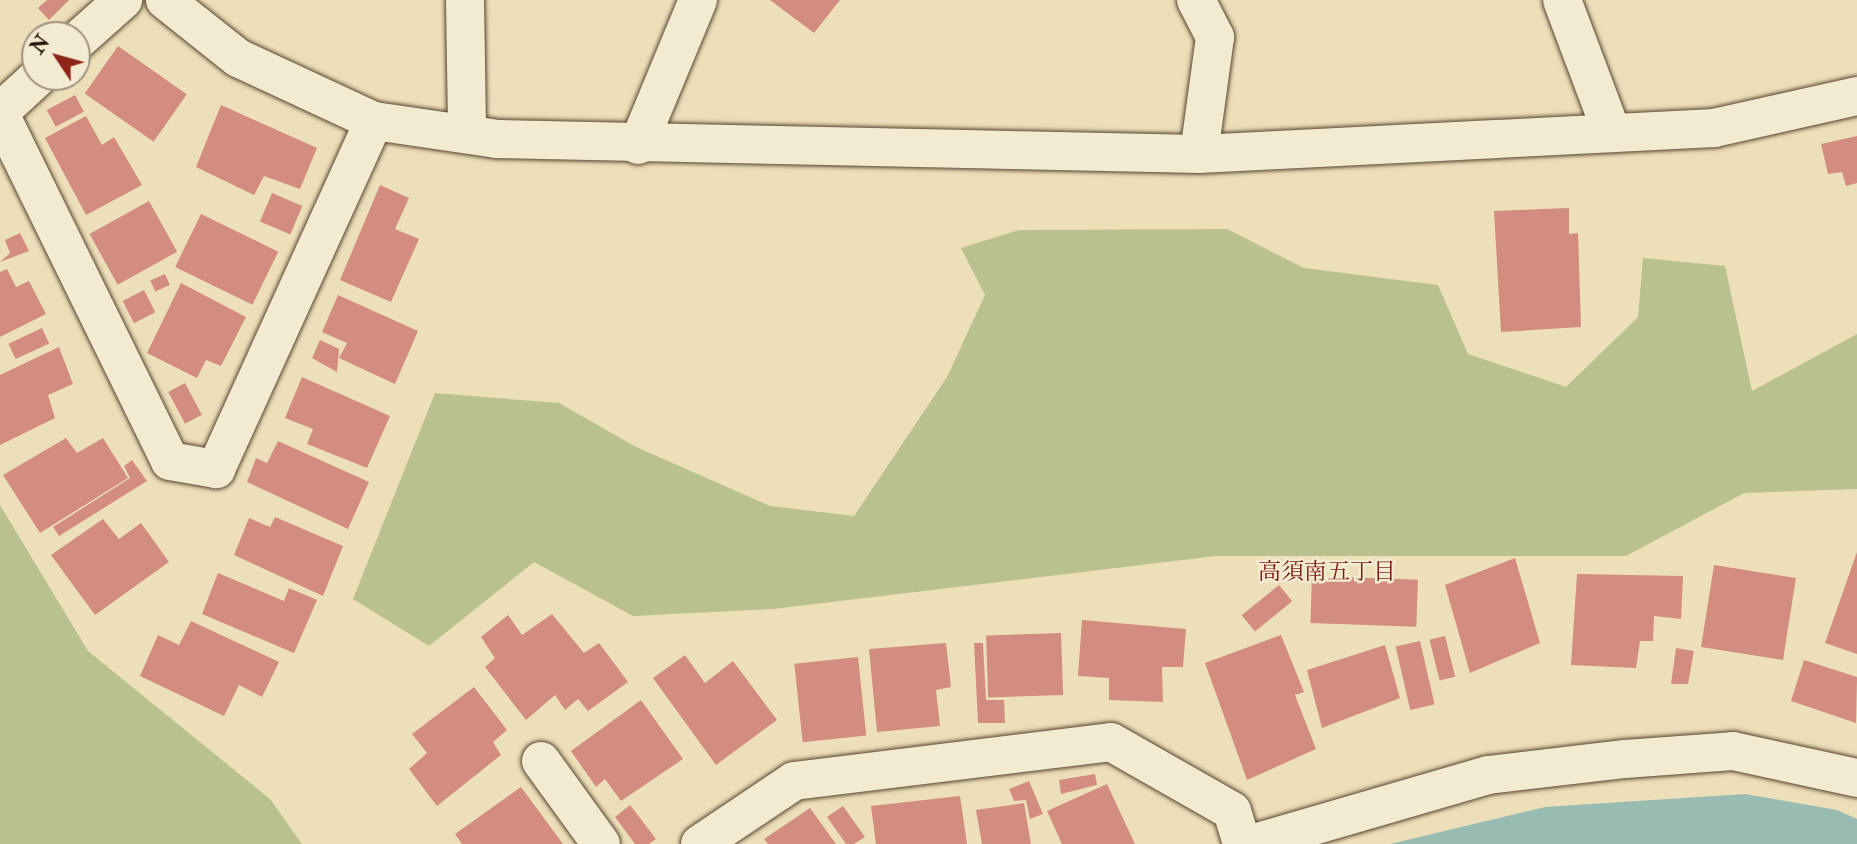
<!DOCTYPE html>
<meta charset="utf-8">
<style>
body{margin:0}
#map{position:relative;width:1857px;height:844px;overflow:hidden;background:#eddfb9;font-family:"IM FELL Double Pica","Noto Serif JP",serif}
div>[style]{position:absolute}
.green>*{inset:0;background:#b9c18f}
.water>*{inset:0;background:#99bcb2}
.building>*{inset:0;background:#d38d80;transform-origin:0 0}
.roads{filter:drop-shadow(0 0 2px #574430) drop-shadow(0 0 2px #574430)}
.minor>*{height:38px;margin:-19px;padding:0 19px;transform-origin:19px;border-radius:19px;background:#f3ead2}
span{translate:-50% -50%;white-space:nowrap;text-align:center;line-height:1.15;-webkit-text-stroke:5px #f3ead2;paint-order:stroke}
.neighbourhood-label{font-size:23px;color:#7a1f14}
.north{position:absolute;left:21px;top:21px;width:70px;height:70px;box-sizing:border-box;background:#f3ead2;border:2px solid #a1937f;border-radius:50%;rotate:306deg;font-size:19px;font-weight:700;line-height:28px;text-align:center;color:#251102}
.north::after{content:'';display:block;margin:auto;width:24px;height:32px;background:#8f2418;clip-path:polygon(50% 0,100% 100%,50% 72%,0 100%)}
</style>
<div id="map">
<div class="green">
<i style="clip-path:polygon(1227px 229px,1304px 268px,1438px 285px,1468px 354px,1566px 387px,1638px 317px,1643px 258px,1725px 266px,1752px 391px,1857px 334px,1857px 489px,1744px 493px,1626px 556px,1216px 556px,773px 609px,633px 616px,534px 562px,429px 646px,353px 599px,435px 393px,559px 403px,636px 447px,770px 506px,854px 516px,947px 377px,985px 295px,961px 248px,1019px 230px)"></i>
<i style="clip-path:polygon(0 505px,88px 651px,270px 799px,302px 844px,0 844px)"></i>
</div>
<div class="water">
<i style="clip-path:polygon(1745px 794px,1837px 810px,1857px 819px,1857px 844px,1390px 844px,1545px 807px)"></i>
</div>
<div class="building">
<i style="clip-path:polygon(47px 0,69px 0,49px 20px,38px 8px)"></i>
<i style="clip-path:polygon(770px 0,840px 0,814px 33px)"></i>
<i style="left:118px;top:46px;width:84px;height:58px;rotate:35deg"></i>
<i style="left:75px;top:95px;width:19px;height:32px;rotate:62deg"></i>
<i style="clip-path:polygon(221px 105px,317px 148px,300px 189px,264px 176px,254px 195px,196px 167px)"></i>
<i style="clip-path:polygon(86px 116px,102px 145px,114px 137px,142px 185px,86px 215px,45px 138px)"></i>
<i style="clip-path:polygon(1857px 136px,1857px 183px,1846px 186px,1842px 172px,1828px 174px,1821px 144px)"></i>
<i style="clip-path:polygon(380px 185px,409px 198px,395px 229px,419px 239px,391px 302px,340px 280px)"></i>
<i style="left:272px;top:193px;width:33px;height:31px;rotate:23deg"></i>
<i style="left:149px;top:201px;width:58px;height:68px;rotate:61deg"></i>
<i style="clip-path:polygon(1569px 208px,1569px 234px,1578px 233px,1581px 327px,1501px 332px,1494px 211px)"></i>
<i style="left:201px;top:214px;width:86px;height:59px;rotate:26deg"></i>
<i style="clip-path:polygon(20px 233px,29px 251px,0 262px,10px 253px,5px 240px)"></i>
<i style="clip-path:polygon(7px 269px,16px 287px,29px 281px,46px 314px,0 337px,0 272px)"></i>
<i style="left:165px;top:274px;width:12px;height:16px;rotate:66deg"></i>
<i style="clip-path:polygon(181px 283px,246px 317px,221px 366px,206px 360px,197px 378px,147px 353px)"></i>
<i style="left:144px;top:290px;width:25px;height:24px;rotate:63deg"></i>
<i style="clip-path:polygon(338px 295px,418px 331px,395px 384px,339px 358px,347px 343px,322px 332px)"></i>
<i style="left:42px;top:328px;width:17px;height:37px;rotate:65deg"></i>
<i style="clip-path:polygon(320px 340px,339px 349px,337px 372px,312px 358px)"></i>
<i style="clip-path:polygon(59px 347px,73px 384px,48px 395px,55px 418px,0 445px,0 375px)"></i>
<i style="clip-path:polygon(302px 377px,390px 416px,367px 468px,307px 444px,313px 429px,285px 418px)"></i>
<i style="left:185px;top:383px;width:36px;height:19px;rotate:62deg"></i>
<i style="clip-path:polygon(66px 438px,77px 453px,103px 438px,128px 478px,40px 533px,3px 475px)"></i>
<i style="clip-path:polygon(278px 441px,369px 482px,348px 529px,247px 482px,256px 458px,267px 463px)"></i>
<i style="clip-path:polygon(132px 460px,147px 481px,59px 536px,53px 527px,130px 478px,124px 466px)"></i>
<i style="clip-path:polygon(275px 517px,343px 546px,323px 596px,234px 555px,249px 518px,270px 527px)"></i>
<i style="clip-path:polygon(103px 519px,119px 539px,141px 523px,169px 562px,95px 615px,51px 555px)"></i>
<i style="clip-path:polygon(1857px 552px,1857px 654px,1825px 643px)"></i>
<i style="clip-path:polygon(1515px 558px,1540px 643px,1470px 673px,1445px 585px)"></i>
<i style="left:1714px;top:565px;width:83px;height:83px;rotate:9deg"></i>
<i style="clip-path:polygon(218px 573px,284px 601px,289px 588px,317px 600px,294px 653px,202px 614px)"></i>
<i style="clip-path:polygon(1577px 574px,1683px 576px,1681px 619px,1654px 616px,1653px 641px,1640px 641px,1636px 668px,1571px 665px)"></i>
<i style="left:1312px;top:576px;width:106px;height:47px;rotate:2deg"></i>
<i style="left:1279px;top:585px;width:21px;height:48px;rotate:51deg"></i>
<i style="clip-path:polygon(552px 614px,584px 653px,599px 643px,628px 682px,588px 711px,578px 699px,565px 710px,555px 695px,526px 720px,485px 667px,495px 658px,481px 637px,508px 615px,522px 635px)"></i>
<i style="clip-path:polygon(1082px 620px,1186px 629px,1183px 667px,1162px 667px,1163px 702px,1109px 700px,1109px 678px,1078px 676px)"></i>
<i style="clip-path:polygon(191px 621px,279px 662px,262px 697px,239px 685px,224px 716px,140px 676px,158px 635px,179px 645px)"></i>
<i style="left:1061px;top:633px;width:62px;height:75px;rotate:88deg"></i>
<i style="clip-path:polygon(1281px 635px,1304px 692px,1295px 695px,1316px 749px,1247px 780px,1205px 663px)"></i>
<i style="left:1445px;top:636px;width:42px;height:16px;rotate:76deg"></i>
<i style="left:1420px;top:641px;width:65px;height:25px;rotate:77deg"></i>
<i style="clip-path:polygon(946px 643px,951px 687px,936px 690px,940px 726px,877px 732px,869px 649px)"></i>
<i style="clip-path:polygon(974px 643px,983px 643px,986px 700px,1004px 700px,1005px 723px,978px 723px)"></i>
<i style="clip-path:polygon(1385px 645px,1400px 698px,1322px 728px,1307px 670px)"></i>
<i style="clip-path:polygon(1676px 648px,1694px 651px,1688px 684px,1671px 684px)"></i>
<i style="clip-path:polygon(685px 655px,705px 683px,733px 661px,777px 720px,716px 765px,653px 678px)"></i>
<i style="left:858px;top:657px;width:79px;height:64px;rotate:84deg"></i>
<i style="clip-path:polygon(1804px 660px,1857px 677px,1856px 723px,1791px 701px)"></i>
<i style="clip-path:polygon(474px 687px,507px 730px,493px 742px,501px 755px,437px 806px,409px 769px,427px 753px,412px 734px)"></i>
<i style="clip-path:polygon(641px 700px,683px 759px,621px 801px,605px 779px,596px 787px,571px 751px)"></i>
<i style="clip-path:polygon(1095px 774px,1097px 785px,1061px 794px,1059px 780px)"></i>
<i style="clip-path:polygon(1029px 781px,1043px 814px,1030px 819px,1026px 800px,1014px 801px,1009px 789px)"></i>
<i style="clip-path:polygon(1107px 784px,1135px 844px,1062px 844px,1047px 811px)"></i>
<i style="clip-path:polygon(521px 787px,563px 844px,462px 844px,455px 834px)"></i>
<i style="clip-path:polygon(960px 796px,967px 844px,876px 844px,871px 806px)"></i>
<i style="clip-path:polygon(1024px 803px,1031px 844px,982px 844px,976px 810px)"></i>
<i style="clip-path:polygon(630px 805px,656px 839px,649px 844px,635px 844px,615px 817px)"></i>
<i style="clip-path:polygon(843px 806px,865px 837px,854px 844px,846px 844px,827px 817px)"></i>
<i style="clip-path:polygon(810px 808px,836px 844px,768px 844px,764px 839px)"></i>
</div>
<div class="roads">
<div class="minor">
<i style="left:165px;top:0;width:93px;rotate:38.5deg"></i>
<i style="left:238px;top:58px;width:150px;rotate:24.9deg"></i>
<i style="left:374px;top:121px;width:124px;rotate:8.3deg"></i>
<i style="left:497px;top:139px;width:702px;rotate:1.22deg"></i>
<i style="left:1199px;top:154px;width:516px;rotate:-2.89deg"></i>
<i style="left:1714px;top:128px;width:147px;rotate:-12.6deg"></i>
<i style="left:465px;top:0;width:134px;rotate:89.1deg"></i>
<i style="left:1196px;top:0;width:42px;rotate:62.8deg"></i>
<i style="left:1215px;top:37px;width:118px;rotate:97.8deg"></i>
<i style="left:1562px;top:0;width:142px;rotate:69.4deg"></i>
<i style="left:77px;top:41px;width:62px;rotate:-41.7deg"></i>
<i style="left:0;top:112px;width:52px;rotate:-42.6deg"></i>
<i style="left:0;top:114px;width:386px;rotate:63.9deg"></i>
<i style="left:170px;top:461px;width:47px;rotate:9.9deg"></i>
<i style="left:216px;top:469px;width:382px;rotate:-65.6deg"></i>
<i style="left:638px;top:145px;width:157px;rotate:-67.5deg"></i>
<i style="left:541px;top:761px;width:102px;rotate:54.1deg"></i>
<i style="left:700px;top:844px;width:113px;rotate:-33.8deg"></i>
<i style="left:794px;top:781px;width:319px;rotate:-7deg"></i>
<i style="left:1111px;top:742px;width:139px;rotate:29.7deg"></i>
<i style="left:1232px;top:811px;width:34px;rotate:73deg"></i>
<i style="left:1251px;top:844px;width:247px;rotate:-16.2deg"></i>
<i style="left:1488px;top:775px;width:138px;rotate:-6.7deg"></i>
<i style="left:1625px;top:759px;width:108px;rotate:-4.2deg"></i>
<i style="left:1733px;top:751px;width:127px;rotate:12.3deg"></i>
</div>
</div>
<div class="neighbourhood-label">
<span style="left:1327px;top:572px">高須南五丁目</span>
</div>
<div class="north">N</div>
</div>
